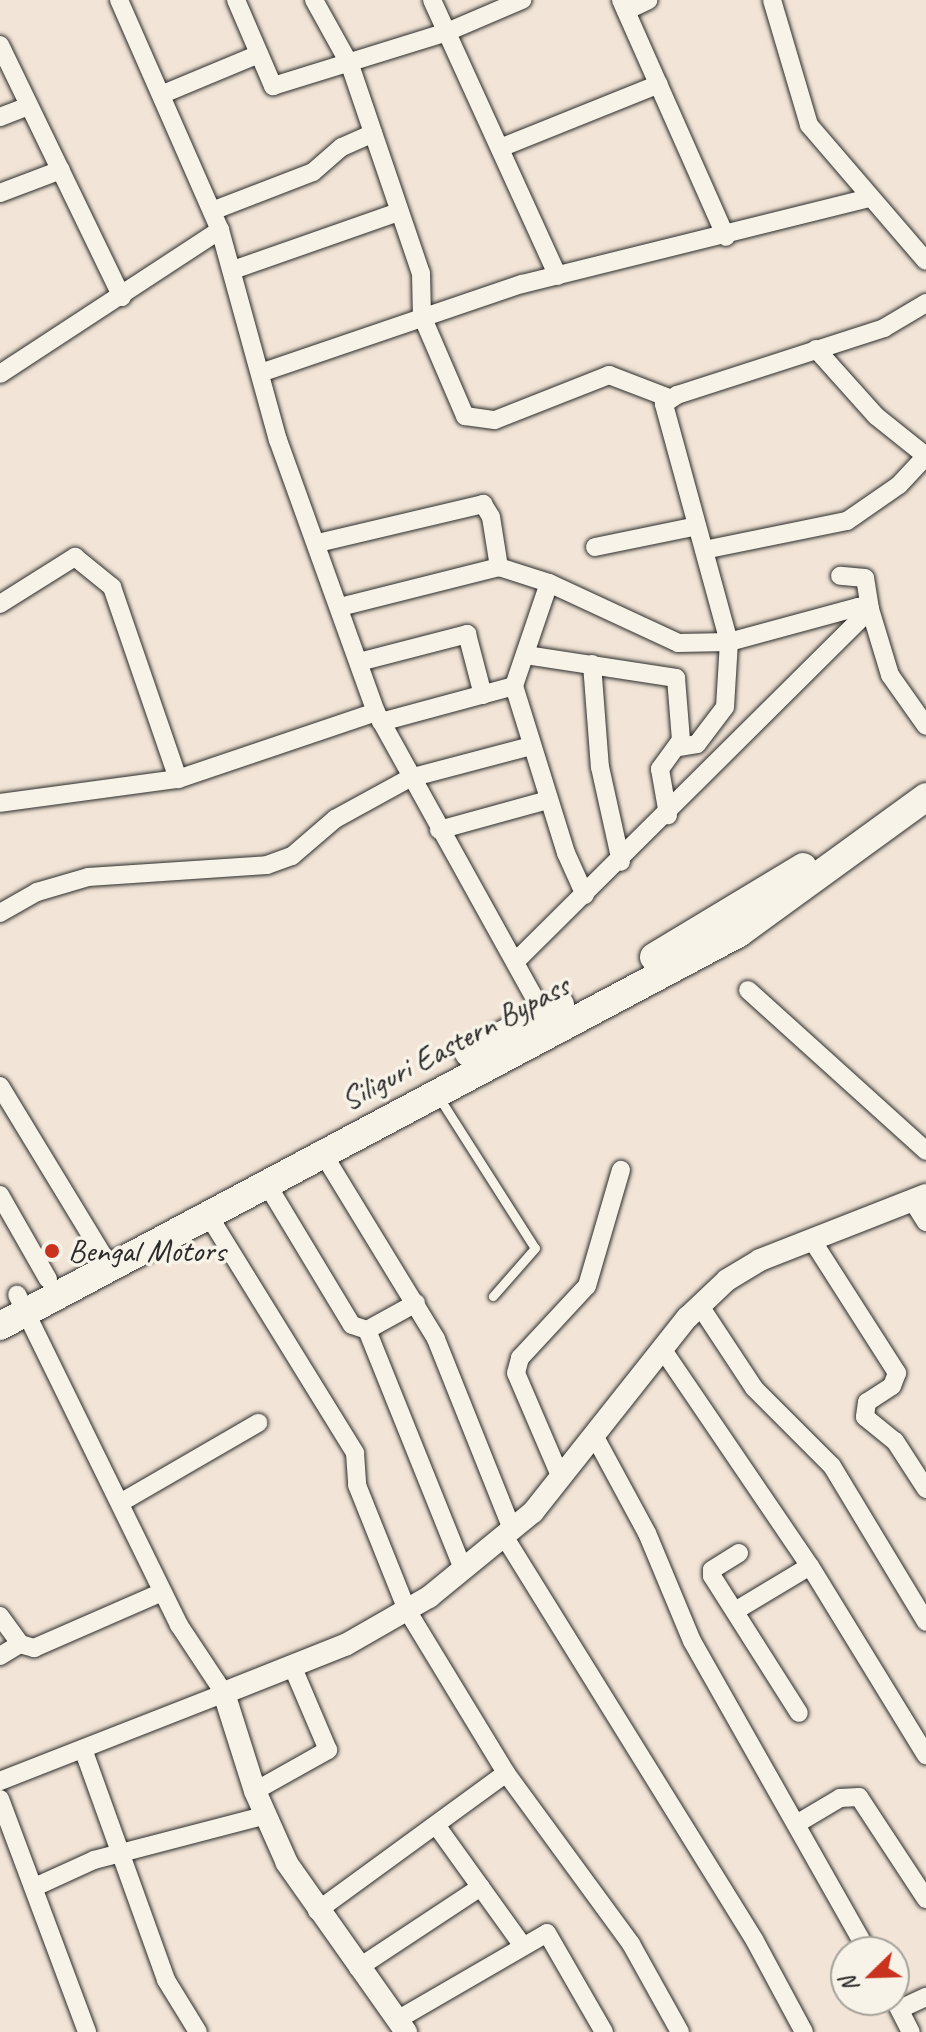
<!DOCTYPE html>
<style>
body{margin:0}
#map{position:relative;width:926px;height:2032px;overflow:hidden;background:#f2e5d7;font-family:Caveat,sans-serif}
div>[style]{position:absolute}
.roads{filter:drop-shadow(0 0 2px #2b2b2b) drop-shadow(0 0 2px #2b2b2b)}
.service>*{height:9px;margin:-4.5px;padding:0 4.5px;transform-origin:4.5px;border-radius:4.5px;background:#f7f3e8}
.minor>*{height:18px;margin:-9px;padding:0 9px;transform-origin:9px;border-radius:9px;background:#f7f3e8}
.tertiary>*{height:22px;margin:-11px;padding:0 11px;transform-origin:11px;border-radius:11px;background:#f7f3e8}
.primary>*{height:28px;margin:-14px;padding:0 14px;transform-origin:14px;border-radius:14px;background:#f7f3e8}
.dots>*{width:22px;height:22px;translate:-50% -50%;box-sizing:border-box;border:4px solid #f7f3e8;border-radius:50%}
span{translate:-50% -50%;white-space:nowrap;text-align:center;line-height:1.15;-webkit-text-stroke:7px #f7f3e8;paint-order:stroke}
.street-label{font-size:32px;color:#2b2b2b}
.poi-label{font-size:32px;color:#2b2b2b}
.left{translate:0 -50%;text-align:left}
.north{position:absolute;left:830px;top:1936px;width:80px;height:80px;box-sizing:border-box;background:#f7f3e8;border:2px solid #a5a39c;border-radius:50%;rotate:247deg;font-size:22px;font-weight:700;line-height:32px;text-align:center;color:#2b2b2b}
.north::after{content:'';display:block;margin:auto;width:28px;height:36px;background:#c8321e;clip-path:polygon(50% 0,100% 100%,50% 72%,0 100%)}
</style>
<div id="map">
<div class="roads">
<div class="service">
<i style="left:438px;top:1096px;width:180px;rotate:57.5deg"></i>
<i style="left:535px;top:1248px;width:64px;rotate:131.2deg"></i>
</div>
<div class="minor">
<i style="left:119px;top:0;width:251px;rotate:66.3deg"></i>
<i style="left:220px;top:230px;width:218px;rotate:74.6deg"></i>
<i style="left:278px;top:440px;width:289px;rotate:70.2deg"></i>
<i style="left:376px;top:712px;width:355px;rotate:61deg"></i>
<i style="left:236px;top:0;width:94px;rotate:66.7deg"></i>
<i style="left:273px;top:86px;width:182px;rotate:-17.2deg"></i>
<i style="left:447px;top:32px;width:82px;rotate:-23.1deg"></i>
<i style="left:314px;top:0;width:74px;rotate:61deg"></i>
<i style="left:350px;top:65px;width:220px;rotate:71.2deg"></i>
<i style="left:421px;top:273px;width:43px;rotate:88.7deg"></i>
<i style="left:422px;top:316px;width:109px;rotate:66.7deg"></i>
<i style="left:465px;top:416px;width:30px;rotate:8deg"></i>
<i style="left:495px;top:420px;width:123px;rotate:-21.5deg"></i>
<i style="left:609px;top:375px;width:64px;rotate:21deg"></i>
<i style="left:432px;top:0;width:303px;rotate:65.5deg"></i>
<i style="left:621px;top:0;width:259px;rotate:66.1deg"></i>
<i style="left:772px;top:0;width:130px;rotate:73.5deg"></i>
<i style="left:809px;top:125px;width:179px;rotate:49.3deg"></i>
<i style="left:626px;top:11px;width:25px;rotate:-26deg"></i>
<i style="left:0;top:45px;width:280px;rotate:64.2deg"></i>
<i style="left:163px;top:94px;width:104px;rotate:-22.6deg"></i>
<i style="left:0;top:117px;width:31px;rotate:-21deg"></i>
<i style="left:500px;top:148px;width:171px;rotate:-21.9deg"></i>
<i style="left:0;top:193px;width:65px;rotate:-20.7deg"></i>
<i style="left:212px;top:211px;width:108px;rotate:-21.1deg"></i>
<i style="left:313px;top:172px;width:38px;rotate:-41deg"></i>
<i style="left:342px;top:147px;width:34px;rotate:-24deg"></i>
<i style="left:233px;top:270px;width:176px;rotate:-19.3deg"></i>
<i style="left:816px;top:349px;width:90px;rotate:48.2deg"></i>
<i style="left:876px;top:416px;width:64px;rotate:38.7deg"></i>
<i style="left:263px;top:372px;width:274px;rotate:-18.8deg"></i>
<i style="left:522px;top:284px;width:358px;rotate:-13.9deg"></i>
<i style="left:0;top:374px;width:263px;rotate:-33.2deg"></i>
<i style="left:318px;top:543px;width:170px;rotate:-13.3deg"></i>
<i style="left:483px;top:504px;width:15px;rotate:58deg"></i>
<i style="left:491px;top:517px;width:51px;rotate:80.9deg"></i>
<i style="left:595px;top:547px;width:104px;rotate:-11.6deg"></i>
<i style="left:704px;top:550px;width:146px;rotate:-11.5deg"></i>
<i style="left:847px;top:521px;width:63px;rotate:-34.7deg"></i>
<i style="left:899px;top:485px;width:40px;rotate:-47deg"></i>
<i style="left:549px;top:583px;width:109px;rotate:108.8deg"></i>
<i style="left:514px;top:686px;width:175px;rotate:72.7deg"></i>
<i style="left:566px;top:853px;width:46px;rotate:65.7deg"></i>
<i style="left:0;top:604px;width:89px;rotate:-32.1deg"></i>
<i style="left:75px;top:557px;width:48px;rotate:39deg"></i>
<i style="left:112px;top:587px;width:203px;rotate:71deg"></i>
<i style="left:340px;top:607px;width:164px;rotate:-14.1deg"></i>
<i style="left:499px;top:567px;width:52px;rotate:17.7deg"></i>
<i style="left:549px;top:583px;width:142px;rotate:24.9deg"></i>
<i style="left:678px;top:643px;width:51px;rotate:-1.1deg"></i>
<i style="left:729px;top:642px;width:134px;rotate:-15.2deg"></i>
<i style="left:858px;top:607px;width:12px;rotate:9deg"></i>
<i style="left:870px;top:609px;width:69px;rotate:73.1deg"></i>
<i style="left:890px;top:675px;width:62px;rotate:54.8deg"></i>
<i style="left:526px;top:655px;width:152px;rotate:8.7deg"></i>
<i style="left:676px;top:678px;width:62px;rotate:85.4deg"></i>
<i style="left:681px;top:740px;width:36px;rotate:126deg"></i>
<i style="left:660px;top:769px;width:47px;rotate:80.1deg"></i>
<i style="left:359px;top:662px;width:112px;rotate:-14.5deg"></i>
<i style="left:467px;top:634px;width:63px;rotate:75.3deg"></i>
<i style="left:592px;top:664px;width:103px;rotate:85.6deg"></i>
<i style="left:600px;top:767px;width:97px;rotate:77.5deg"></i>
<i style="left:381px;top:722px;width:138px;rotate:-15.1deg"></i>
<i style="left:679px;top:747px;width:18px;rotate:-9deg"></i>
<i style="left:697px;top:744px;width:46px;rotate:-52.9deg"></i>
<i style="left:725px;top:707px;width:65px;rotate:-86.5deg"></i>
<i style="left:729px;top:642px;width:247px;rotate:-105.3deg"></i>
<i style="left:664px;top:404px;width:16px;rotate:-35deg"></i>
<i style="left:677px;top:395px;width:218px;rotate:-17.9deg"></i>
<i style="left:884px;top:328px;width:49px;rotate:-30.8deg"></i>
<i style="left:0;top:803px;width:180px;rotate:-7.7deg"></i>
<i style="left:178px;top:779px;width:209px;rotate:-18.7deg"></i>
<i style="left:439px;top:830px;width:113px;rotate:-15.4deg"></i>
<i style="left:0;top:913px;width:43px;rotate:-29.6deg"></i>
<i style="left:37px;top:892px;width:53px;rotate:-16.4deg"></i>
<i style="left:88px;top:877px;width:179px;rotate:-3.8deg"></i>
<i style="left:267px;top:865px;width:27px;rotate:-20deg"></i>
<i style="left:292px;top:856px;width:57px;rotate:-40.7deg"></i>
<i style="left:335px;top:819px;width:85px;rotate:-28.7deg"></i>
<i style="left:410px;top:778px;width:125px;rotate:-14.8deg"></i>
<i style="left:516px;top:961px;width:499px;rotate:-44.8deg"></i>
<i style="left:870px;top:609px;width:31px;rotate:-99deg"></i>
<i style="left:865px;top:578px;width:25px;rotate:-175deg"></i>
<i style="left:748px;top:990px;width:240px;rotate:42.1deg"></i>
<i style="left:0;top:1086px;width:210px;rotate:58.7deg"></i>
<i style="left:322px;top:1152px;width:219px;rotate:58.6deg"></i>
<i style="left:436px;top:1339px;width:205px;rotate:68.2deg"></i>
<i style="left:265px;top:1181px;width:168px;rotate:58.9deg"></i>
<i style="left:352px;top:1325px;width:16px;rotate:18deg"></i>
<i style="left:367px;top:1330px;width:56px;rotate:-28.9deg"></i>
<i style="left:0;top:1195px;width:97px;rotate:60.3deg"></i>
<i style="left:912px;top:1200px;width:26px;rotate:58deg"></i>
<i style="left:207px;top:1213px;width:282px;rotate:58.3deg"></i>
<i style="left:355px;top:1453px;width:32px;rotate:86deg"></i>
<i style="left:357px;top:1485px;width:135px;rotate:68.2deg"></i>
<i style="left:407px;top:1610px;width:191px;rotate:58.7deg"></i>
<i style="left:506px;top:1773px;width:212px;rotate:53.8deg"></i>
<i style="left:631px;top:1944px;width:101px;rotate:60.9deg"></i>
<i style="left:812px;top:1240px;width:158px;rotate:57.4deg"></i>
<i style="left:897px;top:1373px;width:14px;rotate:111deg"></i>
<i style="left:892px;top:1386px;width:30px;rotate:147deg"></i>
<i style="left:867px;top:1402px;width:15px;rotate:98deg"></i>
<i style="left:865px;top:1417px;width:38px;rotate:39deg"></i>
<i style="left:895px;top:1441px;width:57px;rotate:57.1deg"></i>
<i style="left:700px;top:1306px;width:98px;rotate:56.6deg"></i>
<i style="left:754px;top:1388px;width:110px;rotate:45deg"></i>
<i style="left:832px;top:1466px;width:182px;rotate:58.9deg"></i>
<i style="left:367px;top:1330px;width:258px;rotate:68.1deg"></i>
<i style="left:663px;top:1350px;width:261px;rotate:55.8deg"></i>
<i style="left:810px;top:1566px;width:222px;rotate:58.5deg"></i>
<i style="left:595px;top:1437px;width:109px;rotate:61.6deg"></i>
<i style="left:647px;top:1533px;width:117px;rotate:67.4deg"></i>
<i style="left:692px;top:1641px;width:357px;rotate:60.5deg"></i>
<i style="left:561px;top:1478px;width:114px;rotate:-113.2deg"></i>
<i style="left:516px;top:1373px;width:16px;rotate:-75deg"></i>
<i style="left:520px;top:1358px;width:98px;rotate:-47.1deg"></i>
<i style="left:587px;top:1286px;width:121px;rotate:-73.7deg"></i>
<i style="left:120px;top:1503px;width:160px;rotate:-30.1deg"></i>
<i style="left:504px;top:1536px;width:476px;rotate:58.2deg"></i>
<i style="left:755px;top:1941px;width:103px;rotate:61.7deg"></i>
<i style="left:739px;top:1553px;width:32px;rotate:148deg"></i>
<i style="left:712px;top:1570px;width:6px;rotate:90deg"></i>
<i style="left:712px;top:1576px;width:162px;rotate:57.6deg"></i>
<i style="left:735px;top:1611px;width:87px;rotate:-31deg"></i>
<i style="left:0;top:1616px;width:34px;rotate:54deg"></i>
<i style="left:20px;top:1644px;width:15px;rotate:16deg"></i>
<i style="left:34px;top:1648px;width:140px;rotate:-23.6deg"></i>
<i style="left:0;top:1656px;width:23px;rotate:-31deg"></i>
<i style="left:83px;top:1749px;width:245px;rotate:70.2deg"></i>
<i style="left:166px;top:1980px;width:61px;rotate:58.4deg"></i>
<i style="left:0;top:1781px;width:241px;rotate:-21.4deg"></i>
<i style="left:224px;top:1693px;width:82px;rotate:-123.5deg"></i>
<i style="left:179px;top:1625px;width:368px;rotate:-116.1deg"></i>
<i style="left:255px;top:1791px;width:84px;rotate:-29.3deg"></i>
<i style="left:328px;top:1750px;width:89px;rotate:-113.1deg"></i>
<i style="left:0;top:1799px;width:249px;rotate:69.5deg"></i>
<i style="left:798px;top:1823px;width:49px;rotate:-30.8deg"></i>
<i style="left:840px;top:1798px;width:19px;rotate:-3deg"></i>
<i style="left:859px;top:1797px;width:122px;rotate:56.7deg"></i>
<i style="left:436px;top:1825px;width:149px;rotate:54.3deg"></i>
<i style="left:37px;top:1886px;width:63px;rotate:-24.5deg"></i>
<i style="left:94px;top:1860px;width:179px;rotate:-14.6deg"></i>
<i style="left:317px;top:1911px;width:234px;rotate:-36.1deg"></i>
<i style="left:358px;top:1968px;width:147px;rotate:-33.4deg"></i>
<i style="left:894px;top:1999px;width:37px;rotate:63deg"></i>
<i style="left:900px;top:2009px;width:29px;rotate:-25deg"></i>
<i style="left:397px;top:2020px;width:173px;rotate:-30.1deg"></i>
<i style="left:547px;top:1933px;width:114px;rotate:60.1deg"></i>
</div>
<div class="tertiary">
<i style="left:406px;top:2032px;width:207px;rotate:-125.2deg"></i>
<i style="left:287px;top:1863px;width:79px;rotate:-114deg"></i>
<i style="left:255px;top:1791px;width:103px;rotate:-107.6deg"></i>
<i style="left:224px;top:1693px;width:132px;rotate:-21.7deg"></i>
<i style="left:347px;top:1644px;width:95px;rotate:-29.8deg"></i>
<i style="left:429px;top:1597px;width:134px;rotate:-39.3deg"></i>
<i style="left:533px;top:1512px;width:248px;rotate:-51.6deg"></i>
<i style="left:687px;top:1318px;width:55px;rotate:-43.5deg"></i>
<i style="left:727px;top:1280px;width:39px;rotate:-31deg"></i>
<i style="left:760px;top:1260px;width:178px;rotate:-21.4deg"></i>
</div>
<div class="primary">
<i style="left:654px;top:957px;width:174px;rotate:-31.1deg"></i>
<i style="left:469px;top:1053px;width:103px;rotate:-27.8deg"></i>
<i style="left:0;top:1326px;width:837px;rotate:-28deg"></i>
<i style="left:739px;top:933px;width:231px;rotate:-36deg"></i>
</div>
</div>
<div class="dots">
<i style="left:52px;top:1251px;background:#c8321e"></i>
</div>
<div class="street-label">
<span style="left:455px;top:1043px;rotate:-28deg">Siliguri Eastern Bypass</span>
</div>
<div class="poi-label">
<span class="left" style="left:68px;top:1251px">Bengal Motors</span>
</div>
<div class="north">N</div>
</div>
